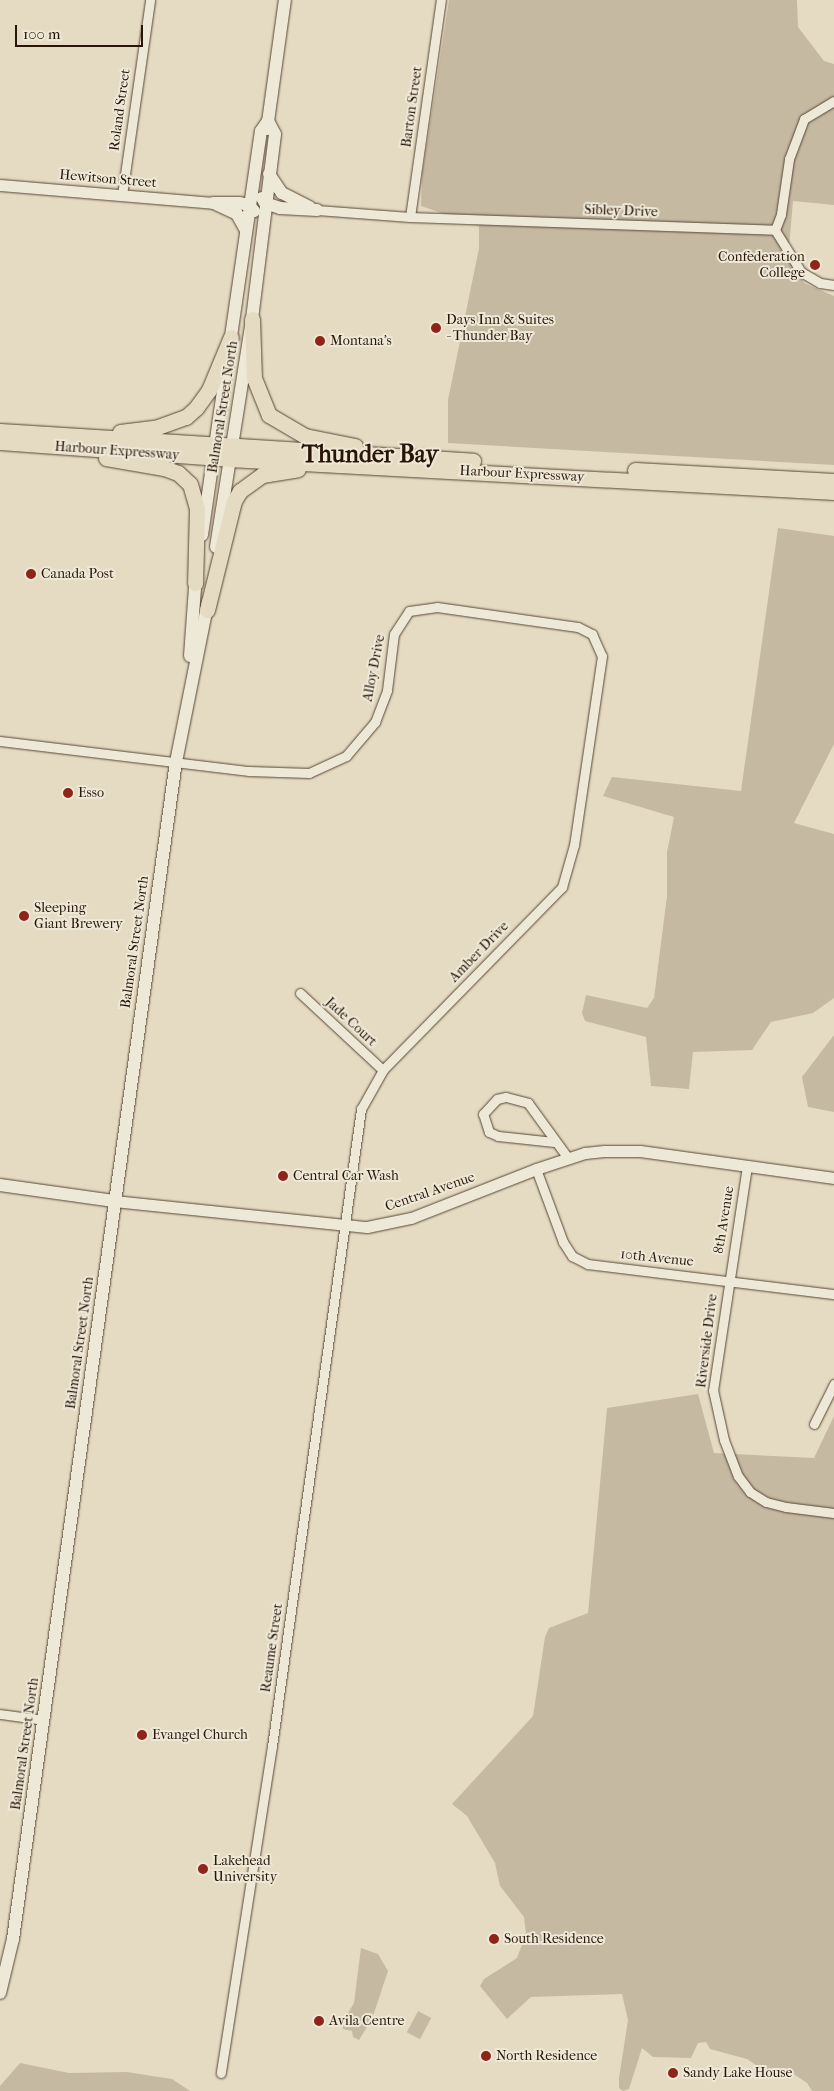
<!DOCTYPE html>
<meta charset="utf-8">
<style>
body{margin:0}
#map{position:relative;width:834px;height:2091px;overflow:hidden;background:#e5dbc2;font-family:"IM FELL French Canon",serif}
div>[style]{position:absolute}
.green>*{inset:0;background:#c5b9a2;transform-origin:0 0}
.roads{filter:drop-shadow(0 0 1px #584636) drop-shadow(0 0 1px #584636)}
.minor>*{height:9px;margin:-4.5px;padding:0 4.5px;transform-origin:4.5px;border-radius:4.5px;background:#eee8d7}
.tertiary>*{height:11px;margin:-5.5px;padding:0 5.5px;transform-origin:5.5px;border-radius:5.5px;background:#eee8d7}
.secondary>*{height:12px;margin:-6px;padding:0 6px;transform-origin:6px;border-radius:6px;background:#eee8d7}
.primary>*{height:15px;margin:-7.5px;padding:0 7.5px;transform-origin:7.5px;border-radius:7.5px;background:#e5dbc2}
.dots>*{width:14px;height:14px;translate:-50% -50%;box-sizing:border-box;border:2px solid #eee8d7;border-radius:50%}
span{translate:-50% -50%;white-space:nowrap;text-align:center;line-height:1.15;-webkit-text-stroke:4px #eee8d7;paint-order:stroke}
.street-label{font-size:14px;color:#291507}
.poi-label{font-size:14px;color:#291507}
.right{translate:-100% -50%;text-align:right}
.left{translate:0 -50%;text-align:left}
.town-label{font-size:24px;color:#291507;font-weight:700}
.scale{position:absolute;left:15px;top:25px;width:128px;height:22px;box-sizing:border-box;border:2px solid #291507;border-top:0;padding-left:6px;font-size:15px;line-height:18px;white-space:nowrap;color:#291507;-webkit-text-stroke:4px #eee8d7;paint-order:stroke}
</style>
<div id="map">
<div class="green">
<i style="clip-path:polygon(449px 0,797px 0,798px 27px,824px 61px,834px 64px,834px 205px,793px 201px,789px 247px,804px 283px,834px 296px,834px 465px,448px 443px,448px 400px,479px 248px,479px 226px,421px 206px,422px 175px)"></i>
<i style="clip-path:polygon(778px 528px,834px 536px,834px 744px,794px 823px,834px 834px,834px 998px,813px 1013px,771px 1022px,752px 1050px,693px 1052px,689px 1089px,651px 1086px,646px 1037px,585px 1021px,582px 1013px,586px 995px,647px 1008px,654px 998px,667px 896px,667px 852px,674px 817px,603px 796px,612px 777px,741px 791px)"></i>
<i style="clip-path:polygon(834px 1035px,834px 1112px,808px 1107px,802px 1077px)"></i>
<i style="clip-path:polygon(698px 1394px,714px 1453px,814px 1458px,834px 1416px,834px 2091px,812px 2091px,807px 2083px,792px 2073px,769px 2074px,747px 2059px,710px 2049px,706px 2042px,698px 2043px,691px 2058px,653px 2057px,642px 2048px,629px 2089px,623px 2091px,619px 2088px,619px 2078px,628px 2020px,622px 1994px,531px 1997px,507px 2019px,480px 1986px,484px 1979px,517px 1958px,526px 1934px,524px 1917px,500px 1886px,495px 1863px,467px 1816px,452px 1804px,533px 1716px,545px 1637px,549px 1628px,588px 1613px,607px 1408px)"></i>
<i style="clip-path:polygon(361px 1948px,378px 1954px,388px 1971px,372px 2019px,359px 2040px,353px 2037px,352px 2031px,343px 2029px,342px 2023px,354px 2003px)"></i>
<i style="left:418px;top:2011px;width:15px;height:24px;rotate:28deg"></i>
<i style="clip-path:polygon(20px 2063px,69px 2073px,127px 2072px,152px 2076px,172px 2079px,190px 2091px,0 2091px,0 2086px)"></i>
</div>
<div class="roads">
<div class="minor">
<i style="left:122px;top:195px;width:197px;rotate:-81.8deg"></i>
<i style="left:317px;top:210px;width:93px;rotate:4.3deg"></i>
<i style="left:410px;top:217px;width:365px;rotate:2deg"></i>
<i style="left:410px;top:217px;width:219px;rotate:-81.9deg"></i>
<i style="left:775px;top:230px;width:17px;rotate:-69deg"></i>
<i style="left:781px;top:214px;width:56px;rotate:-81.7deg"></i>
<i style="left:789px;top:159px;width:43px;rotate:-69.4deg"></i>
<i style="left:804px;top:119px;width:35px;rotate:-31deg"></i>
<i style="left:775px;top:230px;width:49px;rotate:58.2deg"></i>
<i style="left:801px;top:272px;width:22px;rotate:30deg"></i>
<i style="left:820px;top:283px;width:14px;rotate:8deg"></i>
<i style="left:0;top:741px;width:251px;rotate:6.9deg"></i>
<i style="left:249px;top:771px;width:60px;rotate:1.9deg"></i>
<i style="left:309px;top:773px;width:41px;rotate:-24.7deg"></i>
<i style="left:346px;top:756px;width:45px;rotate:-49.5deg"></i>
<i style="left:375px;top:722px;width:34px;rotate:-69deg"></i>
<i style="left:387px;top:690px;width:56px;rotate:-82.9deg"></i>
<i style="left:394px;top:634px;width:27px;rotate:-57deg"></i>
<i style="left:409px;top:611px;width:28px;rotate:-8deg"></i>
<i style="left:437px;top:607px;width:142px;rotate:8.1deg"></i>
<i style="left:578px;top:627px;width:16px;rotate:27deg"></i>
<i style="left:592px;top:634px;width:24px;rotate:66deg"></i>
<i style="left:602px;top:656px;width:191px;rotate:98.4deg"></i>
<i style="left:574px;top:845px;width:44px;rotate:105.9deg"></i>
<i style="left:562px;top:887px;width:256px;rotate:134.4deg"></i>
<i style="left:383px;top:1070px;width:45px;rotate:119.4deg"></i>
<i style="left:361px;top:1109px;width:643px;rotate:97.95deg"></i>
<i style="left:272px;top:1746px;width:331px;rotate:98.9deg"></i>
<i style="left:300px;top:993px;width:113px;rotate:42.9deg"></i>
<i style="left:554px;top:1142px;width:56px;rotate:-173.9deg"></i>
<i style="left:498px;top:1136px;width:10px;rotate:-156deg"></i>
<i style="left:489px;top:1132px;width:19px;rotate:-108deg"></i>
<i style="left:483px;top:1114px;width:21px;rotate:-47deg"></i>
<i style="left:497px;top:1099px;width:9px;rotate:-13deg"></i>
<i style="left:506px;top:1097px;width:23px;rotate:15deg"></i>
<i style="left:528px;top:1103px;width:68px;rotate:54deg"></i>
<i style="left:747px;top:1166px;width:227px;rotate:98.6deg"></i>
<i style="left:713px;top:1390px;width:51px;rotate:77.6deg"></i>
<i style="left:724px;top:1440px;width:39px;rotate:69deg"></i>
<i style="left:738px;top:1476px;width:20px;rotate:53deg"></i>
<i style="left:750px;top:1492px;width:19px;rotate:32deg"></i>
<i style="left:766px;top:1502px;width:21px;rotate:14deg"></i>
<i style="left:786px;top:1507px;width:48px;rotate:7.1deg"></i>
<i style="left:536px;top:1169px;width:78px;rotate:69.7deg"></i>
<i style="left:563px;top:1242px;width:17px;rotate:57deg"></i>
<i style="left:572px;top:1256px;width:18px;rotate:27deg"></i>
<i style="left:588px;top:1264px;width:248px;rotate:7deg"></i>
<i style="left:814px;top:1424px;width:45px;rotate:-63.4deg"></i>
<i style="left:0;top:1714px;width:44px;rotate:7.8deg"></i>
</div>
<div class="tertiary">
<i style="left:0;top:185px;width:214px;rotate:4.8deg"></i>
<i style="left:114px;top:1201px;width:254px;rotate:5.9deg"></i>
<i style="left:367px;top:1227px;width:45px;rotate:-11.6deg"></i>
<i style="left:411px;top:1218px;width:134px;rotate:-21.4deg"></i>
<i style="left:536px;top:1169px;width:52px;rotate:-18.1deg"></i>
<i style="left:585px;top:1153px;width:19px;rotate:-6deg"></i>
<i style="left:604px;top:1151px;width:36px"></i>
<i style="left:640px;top:1151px;width:196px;rotate:7.9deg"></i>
</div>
<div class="secondary">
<i style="left:267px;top:129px;width:130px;rotate:-82.1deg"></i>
<i style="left:269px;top:174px;width:23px;rotate:56deg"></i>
<i style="left:282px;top:193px;width:31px;rotate:27deg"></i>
<i style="left:262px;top:198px;width:6px;rotate:59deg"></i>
<i style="left:265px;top:203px;width:16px;rotate:18deg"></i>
<i style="left:280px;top:208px;width:37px;rotate:3deg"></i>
<i style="left:213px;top:203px;width:26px"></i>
<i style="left:239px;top:203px;width:10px;rotate:11deg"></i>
<i style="left:249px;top:205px;width:8px;rotate:50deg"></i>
<i style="left:216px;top:204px;width:23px;rotate:25deg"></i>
<i style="left:237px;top:214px;width:18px;rotate:61deg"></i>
<i style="left:202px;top:535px;width:408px;rotate:-81.7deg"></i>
<i style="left:261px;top:131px;width:12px;rotate:-55deg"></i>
<i style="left:216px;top:547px;width:231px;rotate:-81deg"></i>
<i style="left:252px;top:319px;width:186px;rotate:-82.9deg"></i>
<i style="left:275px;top:134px;width:15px;rotate:-118deg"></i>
<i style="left:190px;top:656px;width:82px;rotate:-85.8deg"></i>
<i style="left:0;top:1185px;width:115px;rotate:8deg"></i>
<i style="left:0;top:1993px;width:56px;rotate:-76.5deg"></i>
<i style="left:13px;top:1939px;width:1188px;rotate:-82.12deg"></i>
<i style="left:176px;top:762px;width:163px;rotate:-78.7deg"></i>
</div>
<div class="primary">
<i style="left:252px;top:319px;width:59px;rotate:88.1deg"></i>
<i style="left:254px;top:378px;width:40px;rotate:68deg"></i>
<i style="left:269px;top:415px;width:42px;rotate:30.3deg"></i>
<i style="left:305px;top:436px;width:51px;rotate:11.3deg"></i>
<i style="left:0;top:431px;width:474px;rotate:3.6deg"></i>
<i style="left:120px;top:432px;width:35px;rotate:-7deg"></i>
<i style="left:155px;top:428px;width:33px;rotate:-20deg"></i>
<i style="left:186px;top:417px;width:13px;rotate:-42deg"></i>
<i style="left:196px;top:408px;width:22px;rotate:-54deg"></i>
<i style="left:209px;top:390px;width:57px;rotate:-67.5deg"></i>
<i style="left:0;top:442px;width:230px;rotate:4.2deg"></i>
<i style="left:229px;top:459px;width:606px;rotate:3.12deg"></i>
<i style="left:106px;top:458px;width:59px;rotate:9.8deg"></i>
<i style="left:164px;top:468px;width:15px;rotate:20deg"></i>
<i style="left:178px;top:473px;width:16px;rotate:43deg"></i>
<i style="left:190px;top:484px;width:26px;rotate:74deg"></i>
<i style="left:197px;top:509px;width:74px;rotate:91.5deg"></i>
<i style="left:635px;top:470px;width:199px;rotate:3.2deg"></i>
<i style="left:207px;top:610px;width:112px;rotate:-76.1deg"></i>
<i style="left:234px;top:501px;width:12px;rotate:-59deg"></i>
<i style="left:240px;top:491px;width:27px;rotate:-36deg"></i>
<i style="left:262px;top:475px;width:36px;rotate:-9deg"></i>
</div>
</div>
<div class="dots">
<i style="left:815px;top:265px;background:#8f2418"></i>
<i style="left:436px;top:328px;background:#8f2418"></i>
<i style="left:320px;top:341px;background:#8f2418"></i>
<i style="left:31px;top:574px;background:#8f2418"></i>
<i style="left:68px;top:793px;background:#8f2418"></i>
<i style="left:24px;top:916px;background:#8f2418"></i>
<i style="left:283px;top:1176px;background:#8f2418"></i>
<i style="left:142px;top:1735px;background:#8f2418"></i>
<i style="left:203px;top:1869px;background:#8f2418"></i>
<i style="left:494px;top:1939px;background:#8f2418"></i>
<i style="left:319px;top:2021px;background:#8f2418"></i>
<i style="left:486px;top:2056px;background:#8f2418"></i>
<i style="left:673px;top:2073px;background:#8f2418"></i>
</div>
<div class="street-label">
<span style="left:412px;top:107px;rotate:-82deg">Barton Street</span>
<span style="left:120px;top:110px;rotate:-82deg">Roland Street</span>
<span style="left:108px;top:179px;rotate:5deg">Hewitson Street</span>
<span style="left:621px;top:211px;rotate:2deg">Sibley Drive</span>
<span style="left:223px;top:407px;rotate:-81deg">Balmoral Street North</span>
<span style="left:117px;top:451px;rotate:4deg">Harbour Expressway</span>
<span style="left:522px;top:474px;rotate:3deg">Harbour Expressway</span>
<span style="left:374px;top:668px;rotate:-79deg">Alloy Drive</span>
<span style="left:135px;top:942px;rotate:-82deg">Balmoral Street North</span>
<span style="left:479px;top:952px;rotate:-46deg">Amber Drive</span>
<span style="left:351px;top:1022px;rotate:43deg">Jade Court</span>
<span style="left:430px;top:1192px;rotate:-19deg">Central Avenue</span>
<span style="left:724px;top:1220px;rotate:-81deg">8th Avenue</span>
<span style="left:657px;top:1258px;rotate:6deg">10th Avenue</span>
<span style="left:707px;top:1341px;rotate:-83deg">Riverside Drive</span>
<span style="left:80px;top:1343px;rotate:-82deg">Balmoral Street North</span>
<span style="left:272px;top:1648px;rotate:-82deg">Reaume Street</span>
<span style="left:25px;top:1744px;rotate:-82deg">Balmoral Street North</span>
</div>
<div class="poi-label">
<span class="right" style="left:805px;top:265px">Confederation<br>College</span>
<span class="left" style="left:446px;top:328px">Days Inn &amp; Suites<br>- Thunder Bay</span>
<span class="left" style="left:330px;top:341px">Montana’s</span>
<span class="left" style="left:41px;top:574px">Canada Post</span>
<span class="left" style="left:78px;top:793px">Esso</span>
<span class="left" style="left:34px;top:916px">Sleeping<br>Giant Brewery</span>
<span class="left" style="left:293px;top:1176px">Central Car Wash</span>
<span class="left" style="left:152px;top:1735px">Evangel Church</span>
<span class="left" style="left:213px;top:1869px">Lakehead<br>University</span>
<span class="left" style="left:504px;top:1939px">South Residence</span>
<span class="left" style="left:329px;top:2021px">Avila Centre</span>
<span class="left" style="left:496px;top:2056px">North Residence</span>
<span class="left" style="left:683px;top:2073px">Sandy Lake House</span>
</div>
<div class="town-label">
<span style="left:370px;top:455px">Thunder Bay</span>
</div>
<div class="scale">100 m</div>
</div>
